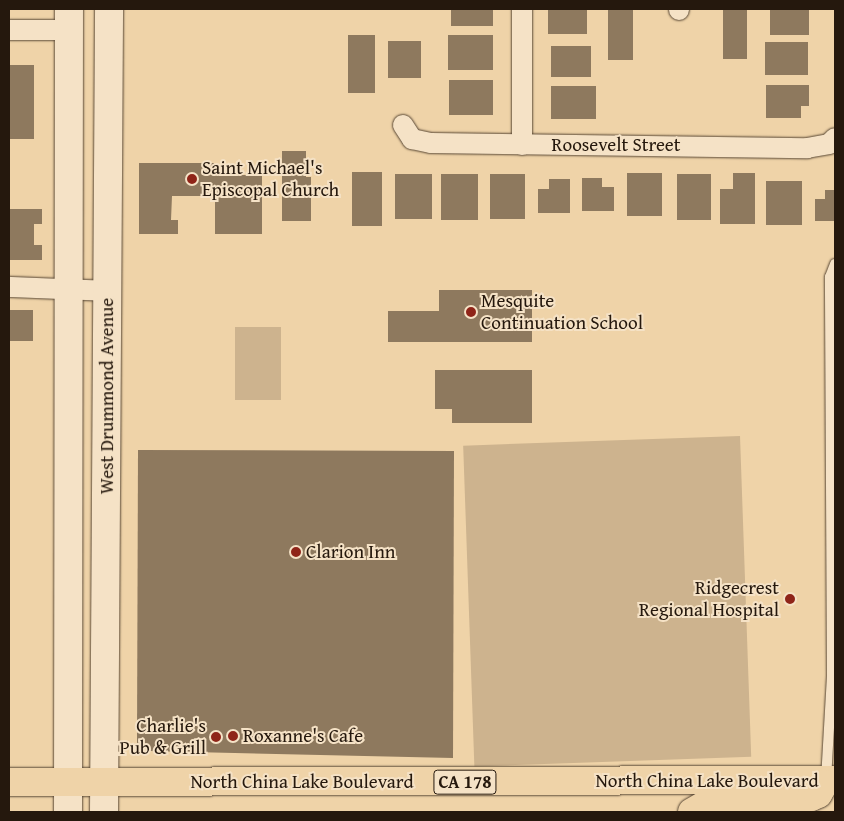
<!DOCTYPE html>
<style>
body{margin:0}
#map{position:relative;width:844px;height:821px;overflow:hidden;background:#efd3a8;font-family:"Gentium Book Plus",serif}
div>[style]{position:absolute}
.green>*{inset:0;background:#cdb38e;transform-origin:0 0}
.building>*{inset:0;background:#8e795e;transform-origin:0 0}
.roads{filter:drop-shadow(0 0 1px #584734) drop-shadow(0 0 1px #584734)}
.lane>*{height:10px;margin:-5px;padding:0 5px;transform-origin:5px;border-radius:5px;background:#f5e2c6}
.street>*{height:20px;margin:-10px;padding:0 10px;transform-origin:10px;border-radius:10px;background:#f5e2c6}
.secondary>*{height:28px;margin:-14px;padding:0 14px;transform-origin:14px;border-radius:14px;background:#f5e2c6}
.primary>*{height:28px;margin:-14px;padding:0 14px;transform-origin:14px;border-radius:14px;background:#efd3a8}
.dots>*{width:14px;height:14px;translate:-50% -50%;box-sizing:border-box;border:2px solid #f5e2c6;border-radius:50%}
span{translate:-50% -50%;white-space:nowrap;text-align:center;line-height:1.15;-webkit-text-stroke:4px #f5e2c6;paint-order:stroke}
.shield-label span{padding:1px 4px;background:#f5e2c6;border:1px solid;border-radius:4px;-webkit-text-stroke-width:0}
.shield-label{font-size:18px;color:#25180d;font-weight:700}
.street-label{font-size:19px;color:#25180d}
.poi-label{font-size:19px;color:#25180d}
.left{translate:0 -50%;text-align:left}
.right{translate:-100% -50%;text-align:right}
.frame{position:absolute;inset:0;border:10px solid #25180d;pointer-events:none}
</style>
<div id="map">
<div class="green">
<i style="left:235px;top:327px;width:46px;height:73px"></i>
<i style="left:740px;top:436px;width:321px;height:277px;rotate:88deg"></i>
</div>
<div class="building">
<i style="left:451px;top:9px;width:42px;height:17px"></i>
<i style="left:548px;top:9px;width:39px;height:25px"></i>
<i style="left:608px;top:9px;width:25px;height:51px"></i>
<i style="left:723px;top:9px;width:24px;height:50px"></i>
<i style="left:770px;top:9px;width:39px;height:26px"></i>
<i style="left:348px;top:35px;width:27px;height:58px"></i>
<i style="left:448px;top:35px;width:45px;height:35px"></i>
<i style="left:388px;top:41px;width:33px;height:37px"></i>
<i style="left:765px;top:42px;width:43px;height:33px"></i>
<i style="left:551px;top:46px;width:40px;height:31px"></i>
<i style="left:9px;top:65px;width:25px;height:74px"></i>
<i style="left:449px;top:80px;width:44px;height:35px"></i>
<i style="clip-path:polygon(766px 85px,809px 85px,809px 106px,801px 106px,801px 118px,766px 118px)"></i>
<i style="left:551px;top:86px;width:45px;height:33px"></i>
<i style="clip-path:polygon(282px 151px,306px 151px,306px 177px,311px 177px,311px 221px,282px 221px)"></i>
<i style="clip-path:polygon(139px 163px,214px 163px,214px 175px,249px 175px,249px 166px,262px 166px,262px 234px,215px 234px,215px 196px,172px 196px,171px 220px,178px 220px,178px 234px,139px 234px)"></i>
<i style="left:352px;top:172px;width:30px;height:54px"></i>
<i style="left:627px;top:173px;width:35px;height:43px"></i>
<i style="clip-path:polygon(733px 173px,755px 173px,755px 224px,720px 224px,720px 189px,733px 189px)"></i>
<i style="left:395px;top:174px;width:37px;height:45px"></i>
<i style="left:441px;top:174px;width:37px;height:46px"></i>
<i style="left:490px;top:174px;width:35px;height:45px"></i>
<i style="left:677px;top:174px;width:34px;height:46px"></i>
<i style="clip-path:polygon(582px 178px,602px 178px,602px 187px,614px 187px,614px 211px,582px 211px)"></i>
<i style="clip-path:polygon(549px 179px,570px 179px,570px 213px,538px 213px,538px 189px,549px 189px)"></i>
<i style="left:766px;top:181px;width:36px;height:44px"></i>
<i style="clip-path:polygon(825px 190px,835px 190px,835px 221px,815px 221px,815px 199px,825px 199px)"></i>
<i style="clip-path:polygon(9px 209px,42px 209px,42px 224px,34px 224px,34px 245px,42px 245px,42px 260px,9px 260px)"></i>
<i style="clip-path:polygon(439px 290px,532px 290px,532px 342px,388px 342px,388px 311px,439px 311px)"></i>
<i style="left:9px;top:310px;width:24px;height:31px"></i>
<i style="clip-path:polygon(435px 370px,532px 370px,532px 423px,452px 423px,452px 409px,435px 409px)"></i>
<i style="clip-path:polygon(138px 450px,454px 451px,453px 758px,149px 751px,137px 743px)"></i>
</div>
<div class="roads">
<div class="lane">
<i style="left:826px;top:780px;width:105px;rotate:-86.7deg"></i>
<i style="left:832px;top:675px;width:398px;rotate:-90.3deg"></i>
<i style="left:830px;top:277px;width:14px;rotate:-69deg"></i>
</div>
<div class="street">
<i style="left:679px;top:10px;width:1px;rotate:-90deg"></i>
<i style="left:9px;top:30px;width:60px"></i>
<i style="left:403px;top:125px;width:17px;rotate:57deg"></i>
<i style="left:412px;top:139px;width:19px;rotate:12deg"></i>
<i style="left:431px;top:143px;width:376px;rotate:0.8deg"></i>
<i style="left:807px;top:148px;width:22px;rotate:-10deg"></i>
<i style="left:829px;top:144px;width:8px;rotate:-45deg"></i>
<i style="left:522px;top:145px;width:136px;rotate:-90deg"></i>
<i style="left:9px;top:287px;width:98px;rotate:2.3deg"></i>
</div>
<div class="secondary">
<i style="left:68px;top:812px;width:803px;rotate:-89.93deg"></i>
<i style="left:104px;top:812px;width:803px;rotate:-89.64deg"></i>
</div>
<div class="primary">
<i style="left:9px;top:782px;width:826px;rotate:-0.14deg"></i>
<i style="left:692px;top:812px;width:20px;rotate:-30deg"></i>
<i style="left:709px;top:802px;width:102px;rotate:-2.8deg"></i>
<i style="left:811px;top:797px;width:8px;rotate:-23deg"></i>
<i style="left:818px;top:794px;width:12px;rotate:-59deg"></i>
</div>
</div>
<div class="dots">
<i style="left:192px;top:179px;background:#8f2418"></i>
<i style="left:471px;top:312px;background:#8f2418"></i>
<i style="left:296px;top:552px;background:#8f2418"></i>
<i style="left:790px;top:599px;background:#8f2418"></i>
<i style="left:233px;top:736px;background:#8f2418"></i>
<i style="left:216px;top:737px;background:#8f2418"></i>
</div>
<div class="shield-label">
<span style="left:465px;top:782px">CA 178</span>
</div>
<div class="street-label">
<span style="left:616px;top:145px">Roosevelt Street</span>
<span style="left:107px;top:396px;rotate:-90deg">West Drummond Avenue</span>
<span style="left:707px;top:781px">North China Lake Boulevard</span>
<span style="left:302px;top:782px">North China Lake Boulevard</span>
</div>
<div class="poi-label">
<span class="left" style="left:202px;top:179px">Saint Michael's<br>Episcopal Church</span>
<span class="left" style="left:481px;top:312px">Mesquite<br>Continuation School</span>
<span class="left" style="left:306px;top:552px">Clarion Inn</span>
<span class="right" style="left:779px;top:599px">Ridgecrest<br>Regional Hospital</span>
<span class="right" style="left:206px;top:737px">Charlie's<br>Pub &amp; Grill</span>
<span class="left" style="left:243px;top:736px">Roxanne's Cafe</span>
</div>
<div class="frame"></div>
</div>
